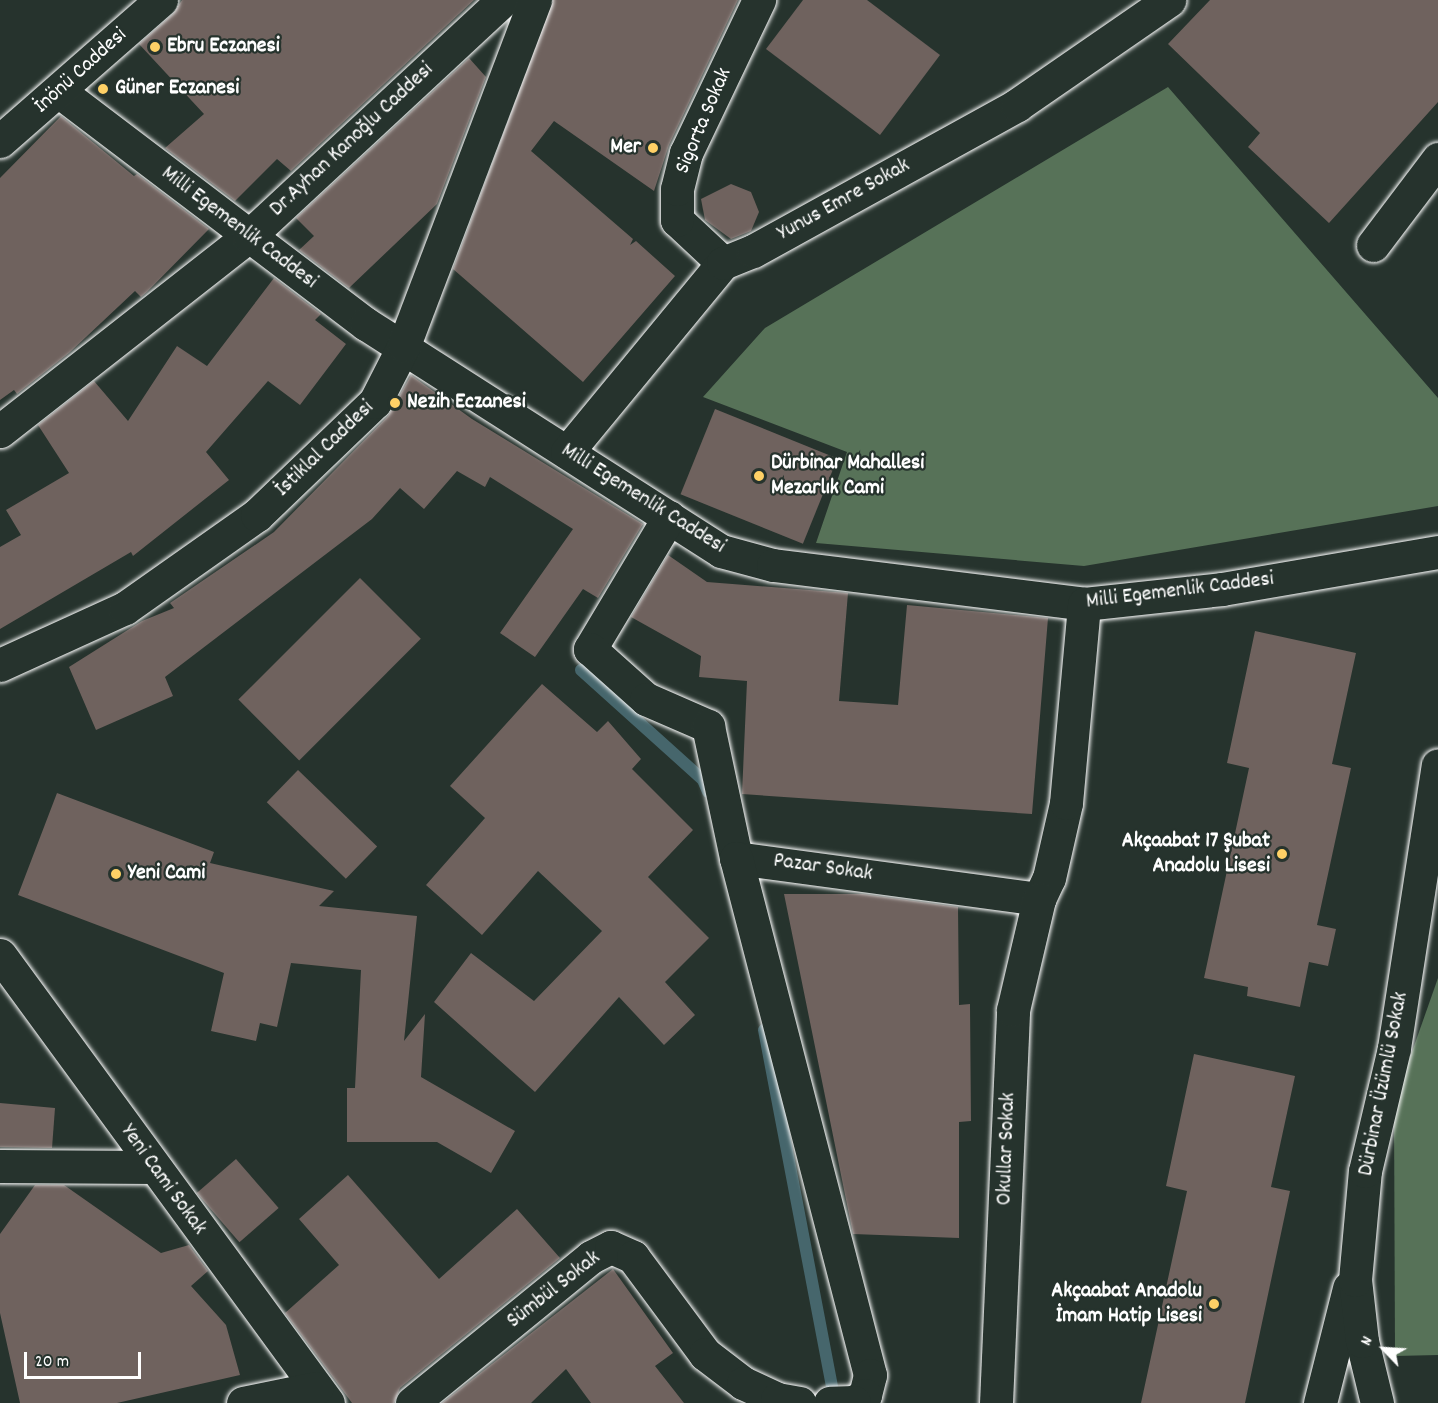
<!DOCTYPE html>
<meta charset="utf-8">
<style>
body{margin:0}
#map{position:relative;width:1438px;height:1403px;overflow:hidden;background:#26332d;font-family:Dekko,sans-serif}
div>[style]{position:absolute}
.green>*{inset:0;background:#577258}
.stream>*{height:12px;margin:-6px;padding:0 6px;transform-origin:6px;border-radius:6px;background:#46666c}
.building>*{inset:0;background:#6f625e;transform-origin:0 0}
.roads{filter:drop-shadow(0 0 2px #fff) drop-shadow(0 0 2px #fff)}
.minor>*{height:33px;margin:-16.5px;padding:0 16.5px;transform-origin:16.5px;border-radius:16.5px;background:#26332d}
.dots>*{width:16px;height:16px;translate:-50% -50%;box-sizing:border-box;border:3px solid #26332d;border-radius:50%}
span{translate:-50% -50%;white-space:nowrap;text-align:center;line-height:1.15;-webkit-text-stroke:4.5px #26332d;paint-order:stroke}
.poi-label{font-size:22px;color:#fff;font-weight:700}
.left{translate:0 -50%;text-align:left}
.right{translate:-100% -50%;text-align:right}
.street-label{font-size:22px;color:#fff}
.north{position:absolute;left:1354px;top:1319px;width:60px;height:60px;-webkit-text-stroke:4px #26332d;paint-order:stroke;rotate:295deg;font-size:16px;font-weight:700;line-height:24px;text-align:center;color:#fff}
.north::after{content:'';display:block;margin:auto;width:21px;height:27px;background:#fff;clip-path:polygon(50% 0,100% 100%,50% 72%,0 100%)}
.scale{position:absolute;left:24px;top:1352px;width:117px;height:27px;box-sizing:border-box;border:3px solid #fff;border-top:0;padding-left:8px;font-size:18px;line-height:21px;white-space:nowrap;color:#fff;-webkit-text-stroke:4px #26332d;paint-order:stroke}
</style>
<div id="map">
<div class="green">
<i style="clip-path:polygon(1168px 87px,1438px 398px,1438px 506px,1084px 566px,816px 543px,847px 452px,703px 397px,765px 328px)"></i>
<i style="clip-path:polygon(1438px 978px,1438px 1355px,1395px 1356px,1394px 1103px)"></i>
</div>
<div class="stream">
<i style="left:581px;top:670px;width:164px;rotate:42deg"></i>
<i style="left:703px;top:780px;width:13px;rotate:67deg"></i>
<i style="left:764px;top:1030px;width:379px;rotate:79.2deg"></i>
</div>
<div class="building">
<i style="clip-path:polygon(182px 0,474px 0,291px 171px,277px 159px,235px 201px,165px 148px,204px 114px,139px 44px,173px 14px)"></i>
<i style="clip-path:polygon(553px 0,738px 0,669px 145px,654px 191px,554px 121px,531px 151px,633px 239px,630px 245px,636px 241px,675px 276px,583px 382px,453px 269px)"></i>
<i style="clip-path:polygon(803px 0,867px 0,940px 55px,880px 135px,766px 49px)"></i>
<i style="clip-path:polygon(1210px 0,1438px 0,1438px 102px,1329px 223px,1248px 147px,1260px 133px,1168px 44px)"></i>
<i style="clip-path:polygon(469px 58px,486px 77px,437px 204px,349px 288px,299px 250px,314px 236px,296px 218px)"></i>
<i style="clip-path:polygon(61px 116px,134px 176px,137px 174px,209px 229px,147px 292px,141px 297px,135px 291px,69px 353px,17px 394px,14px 390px,0 400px,0 178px)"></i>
<i style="clip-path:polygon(731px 184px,751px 192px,759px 212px,751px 231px,731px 239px,705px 220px,701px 199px)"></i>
<i style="clip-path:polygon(274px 278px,321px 314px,315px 320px,346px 344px,300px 405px,268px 381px,206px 452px,229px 480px,133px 556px,131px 552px,0 629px,0 547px,21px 535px,6px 510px,69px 473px,38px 425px,94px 381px,128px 421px,177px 346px,207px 366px)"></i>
<i style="clip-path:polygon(411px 375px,472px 419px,643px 524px,598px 598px,583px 589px,535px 657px,500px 633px,573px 529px,490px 477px,485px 487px,457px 471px,424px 509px,400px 488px,372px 519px,165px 677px,173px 696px,96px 730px,69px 667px,142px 621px,174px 608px,170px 603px,274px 532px,388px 416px)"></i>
<i style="left:715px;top:409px;width:132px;height:92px;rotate:22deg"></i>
<i style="clip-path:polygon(668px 555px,707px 582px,848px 593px,839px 701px,898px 705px,907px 605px,1048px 618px,1032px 814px,742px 794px,747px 681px,699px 677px,701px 656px,631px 617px)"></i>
<i style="left:360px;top:578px;width:86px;height:172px;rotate:45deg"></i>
<i style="clip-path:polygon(1255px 631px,1356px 653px,1332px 764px,1351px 768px,1317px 925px,1336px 929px,1328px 966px,1309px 962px,1300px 1007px,1247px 996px,1248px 987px,1204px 978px,1249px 768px,1227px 763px)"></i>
<i style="clip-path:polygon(542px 684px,597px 732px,608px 721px,641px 759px,632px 769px,693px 830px,648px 877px,709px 938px,665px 982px,695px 1015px,664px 1045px,619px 997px,535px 1092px,434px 1002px,471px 953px,534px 1001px,602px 931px,538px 871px,482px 935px,426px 885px,485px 818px,450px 786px)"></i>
<i style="left:298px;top:770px;width:110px;height:45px;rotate:44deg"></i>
<i style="clip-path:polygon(57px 793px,214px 852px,210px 863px,334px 891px,319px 906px,417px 916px,404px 1041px,425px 1014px,421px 1077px,515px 1131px,491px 1173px,437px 1142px,347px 1142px,347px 1088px,355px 1088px,361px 970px,291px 963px,277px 1027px,260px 1023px,256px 1041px,211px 1031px,224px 973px,18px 895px)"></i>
<i style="clip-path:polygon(784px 894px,863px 894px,958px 907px,959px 1005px,970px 1004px,971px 1121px,959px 1122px,959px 1238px,853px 1234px)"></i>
<i style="clip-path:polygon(1194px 1054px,1295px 1076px,1271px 1187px,1290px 1191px,1245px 1403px,1141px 1403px,1187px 1191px,1166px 1186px)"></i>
<i style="clip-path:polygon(0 1103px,55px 1108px,52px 1148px,0 1147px)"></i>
<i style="left:236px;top:1159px;width:65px;height:52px;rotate:49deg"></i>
<i style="clip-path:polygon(348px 1175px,439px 1279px,517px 1209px,560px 1258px,400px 1388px,394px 1403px,352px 1403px,285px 1313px,339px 1265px,299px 1219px)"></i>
<i style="clip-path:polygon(35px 1185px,64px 1185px,161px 1253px,189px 1245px,208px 1271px,191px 1286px,226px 1325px,240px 1375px,117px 1403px,20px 1403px,0 1313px,0 1234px)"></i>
<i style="clip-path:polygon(613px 1269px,673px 1353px,655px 1366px,684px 1403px,591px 1403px,566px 1369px,531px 1403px,442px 1403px)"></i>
</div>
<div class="roads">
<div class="minor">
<i style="left:60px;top:92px;width:384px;rotate:37.2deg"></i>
<i style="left:366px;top:324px;width:421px;rotate:32.6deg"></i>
<i style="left:721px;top:551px;width:54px;rotate:15.1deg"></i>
<i style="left:773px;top:565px;width:313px;rotate:7.1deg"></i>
<i style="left:1084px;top:604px;width:139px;rotate:-6.2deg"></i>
<i style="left:1222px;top:589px;width:219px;rotate:-9.7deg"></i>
<i style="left:0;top:141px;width:214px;rotate:-41.2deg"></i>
<i style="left:1373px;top:245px;width:108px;rotate:-52.9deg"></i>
<i style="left:723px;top:263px;width:63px;rotate:-136.9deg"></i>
<i style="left:677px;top:220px;width:31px;rotate:-90deg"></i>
<i style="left:677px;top:189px;width:37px;rotate:-76deg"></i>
<i style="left:686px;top:153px;width:170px;rotate:-64.5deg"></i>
<i style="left:0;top:431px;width:316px;rotate:-38.1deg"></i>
<i style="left:249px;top:236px;width:347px;rotate:-42.9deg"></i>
<i style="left:567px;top:452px;width:245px;rotate:-50.5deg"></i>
<i style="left:723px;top:263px;width:32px;rotate:-22deg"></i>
<i style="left:753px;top:251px;width:302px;rotate:-28.9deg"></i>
<i style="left:1017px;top:105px;width:185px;rotate:-34.6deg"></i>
<i style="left:669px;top:517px;width:154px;rotate:120.9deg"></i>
<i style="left:590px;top:649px;width:75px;rotate:41.8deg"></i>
<i style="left:646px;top:699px;width:68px;rotate:23.5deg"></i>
<i style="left:708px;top:726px;width:135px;rotate:78deg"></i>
<i style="left:736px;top:858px;width:306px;rotate:7.7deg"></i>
<i style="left:1039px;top:899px;width:23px;rotate:-65deg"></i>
<i style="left:1049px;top:878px;width:77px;rotate:-77.2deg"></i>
<i style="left:1066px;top:803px;width:200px;rotate:-84.8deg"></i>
<i style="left:0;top:665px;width:137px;rotate:-24.5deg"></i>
<i style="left:125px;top:608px;width:161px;rotate:-35.2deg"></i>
<i style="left:257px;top:515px;width:163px;rotate:-43.8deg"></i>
<i style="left:375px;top:402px;width:64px;rotate:-63deg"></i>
<i style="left:404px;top:345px;width:369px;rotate:-69.2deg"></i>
<i style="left:736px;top:858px;width:534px;rotate:75.47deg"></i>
<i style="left:870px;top:1375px;width:21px;rotate:104deg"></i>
<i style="left:865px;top:1395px;width:13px;rotate:148deg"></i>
<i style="left:854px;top:1402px;width:24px;rotate:178deg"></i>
<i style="left:0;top:955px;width:555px;rotate:53.79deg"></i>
<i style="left:0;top:1166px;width:153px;rotate:0.4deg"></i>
<i style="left:243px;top:1403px;width:75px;rotate:-11.6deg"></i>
<i style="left:412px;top:1403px;width:231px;rotate:-39.2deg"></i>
<i style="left:591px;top:1257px;width:22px;rotate:-27deg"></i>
<i style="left:611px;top:1247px;width:24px;rotate:24deg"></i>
<i style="left:633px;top:1257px;width:121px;rotate:53.4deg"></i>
<i style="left:705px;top:1354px;width:48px;rotate:37.3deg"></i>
<i style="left:743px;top:1383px;width:38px;rotate:25deg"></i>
<i style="left:777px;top:1399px;width:23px;rotate:10deg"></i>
<i style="left:996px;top:1403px;width:393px;rotate:-87.5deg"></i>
<i style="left:1013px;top:1010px;width:114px;rotate:-76.8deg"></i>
<i style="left:1320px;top:1403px;width:119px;rotate:-75.8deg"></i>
<i style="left:1377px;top:1403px;width:64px;rotate:-103.6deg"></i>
<i style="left:1362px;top:1341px;width:61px;rotate:-96.5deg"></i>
<i style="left:1355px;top:1280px;width:109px;rotate:-84.8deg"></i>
<i style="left:1365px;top:1171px;width:126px;rotate:-76.7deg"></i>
<i style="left:1394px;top:1048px;width:286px;rotate:-81.2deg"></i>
</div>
</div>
<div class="dots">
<i style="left:155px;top:47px;background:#ffd166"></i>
<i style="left:103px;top:89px;background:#ffd166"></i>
<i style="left:653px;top:148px;background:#ffd166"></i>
<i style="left:395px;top:403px;background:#ffd166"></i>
<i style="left:759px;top:476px;background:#ffd166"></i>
<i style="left:1282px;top:854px;background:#ffd166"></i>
<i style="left:116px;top:874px;background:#ffd166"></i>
<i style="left:1214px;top:1304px;background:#ffd166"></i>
</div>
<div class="poi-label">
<span class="left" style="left:167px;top:47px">Ebru Eczanesi</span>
<span class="left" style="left:115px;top:89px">Güner Eczanesi</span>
<span class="right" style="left:641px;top:148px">Mer</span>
<span class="left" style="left:407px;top:403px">Nezih Eczanesi</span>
<span class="left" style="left:771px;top:476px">Dürbinar Mahallesi<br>Mezarlık Cami</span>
<span class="right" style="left:1270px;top:854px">Akçaabat 17 Şubat<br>Anadolu Lisesi</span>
<span class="left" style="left:128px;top:874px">Yeni Cami</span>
<span class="right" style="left:1202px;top:1304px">Akçaabat Anadolu<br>İmam Hatip Lisesi</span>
</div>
<div class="street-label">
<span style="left:81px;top:71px;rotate:-42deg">İnönü Caddesi</span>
<span style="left:704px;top:121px;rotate:-67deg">Sigorta Sokak</span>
<span style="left:352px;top:140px;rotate:-43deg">Dr.Ayhan Kanoğlu Caddesi</span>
<span style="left:844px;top:200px;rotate:-29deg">Yunus Emre Sokak</span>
<span style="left:239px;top:228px;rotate:37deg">Milli Egemenlik Caddesi</span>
<span style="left:325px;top:449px;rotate:-44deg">İstiklal Caddesi</span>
<span style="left:643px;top:499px;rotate:32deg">Milli Egemenlik Caddesi</span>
<span style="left:1180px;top:591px;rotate:-7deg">Milli Egemenlik Caddesi</span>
<span style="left:823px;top:868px;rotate:8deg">Pazar Sokak</span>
<span style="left:1384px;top:1084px;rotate:-79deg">Dürbinar Üzümlü Sokak</span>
<span style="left:1007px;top:1149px;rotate:-88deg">Okullar Sokak</span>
<span style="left:163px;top:1180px;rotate:54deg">Yeni Cami Sokak</span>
<span style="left:554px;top:1290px;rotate:-38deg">Sümbül Sokak</span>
</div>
<div class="north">N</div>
<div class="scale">20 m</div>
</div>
